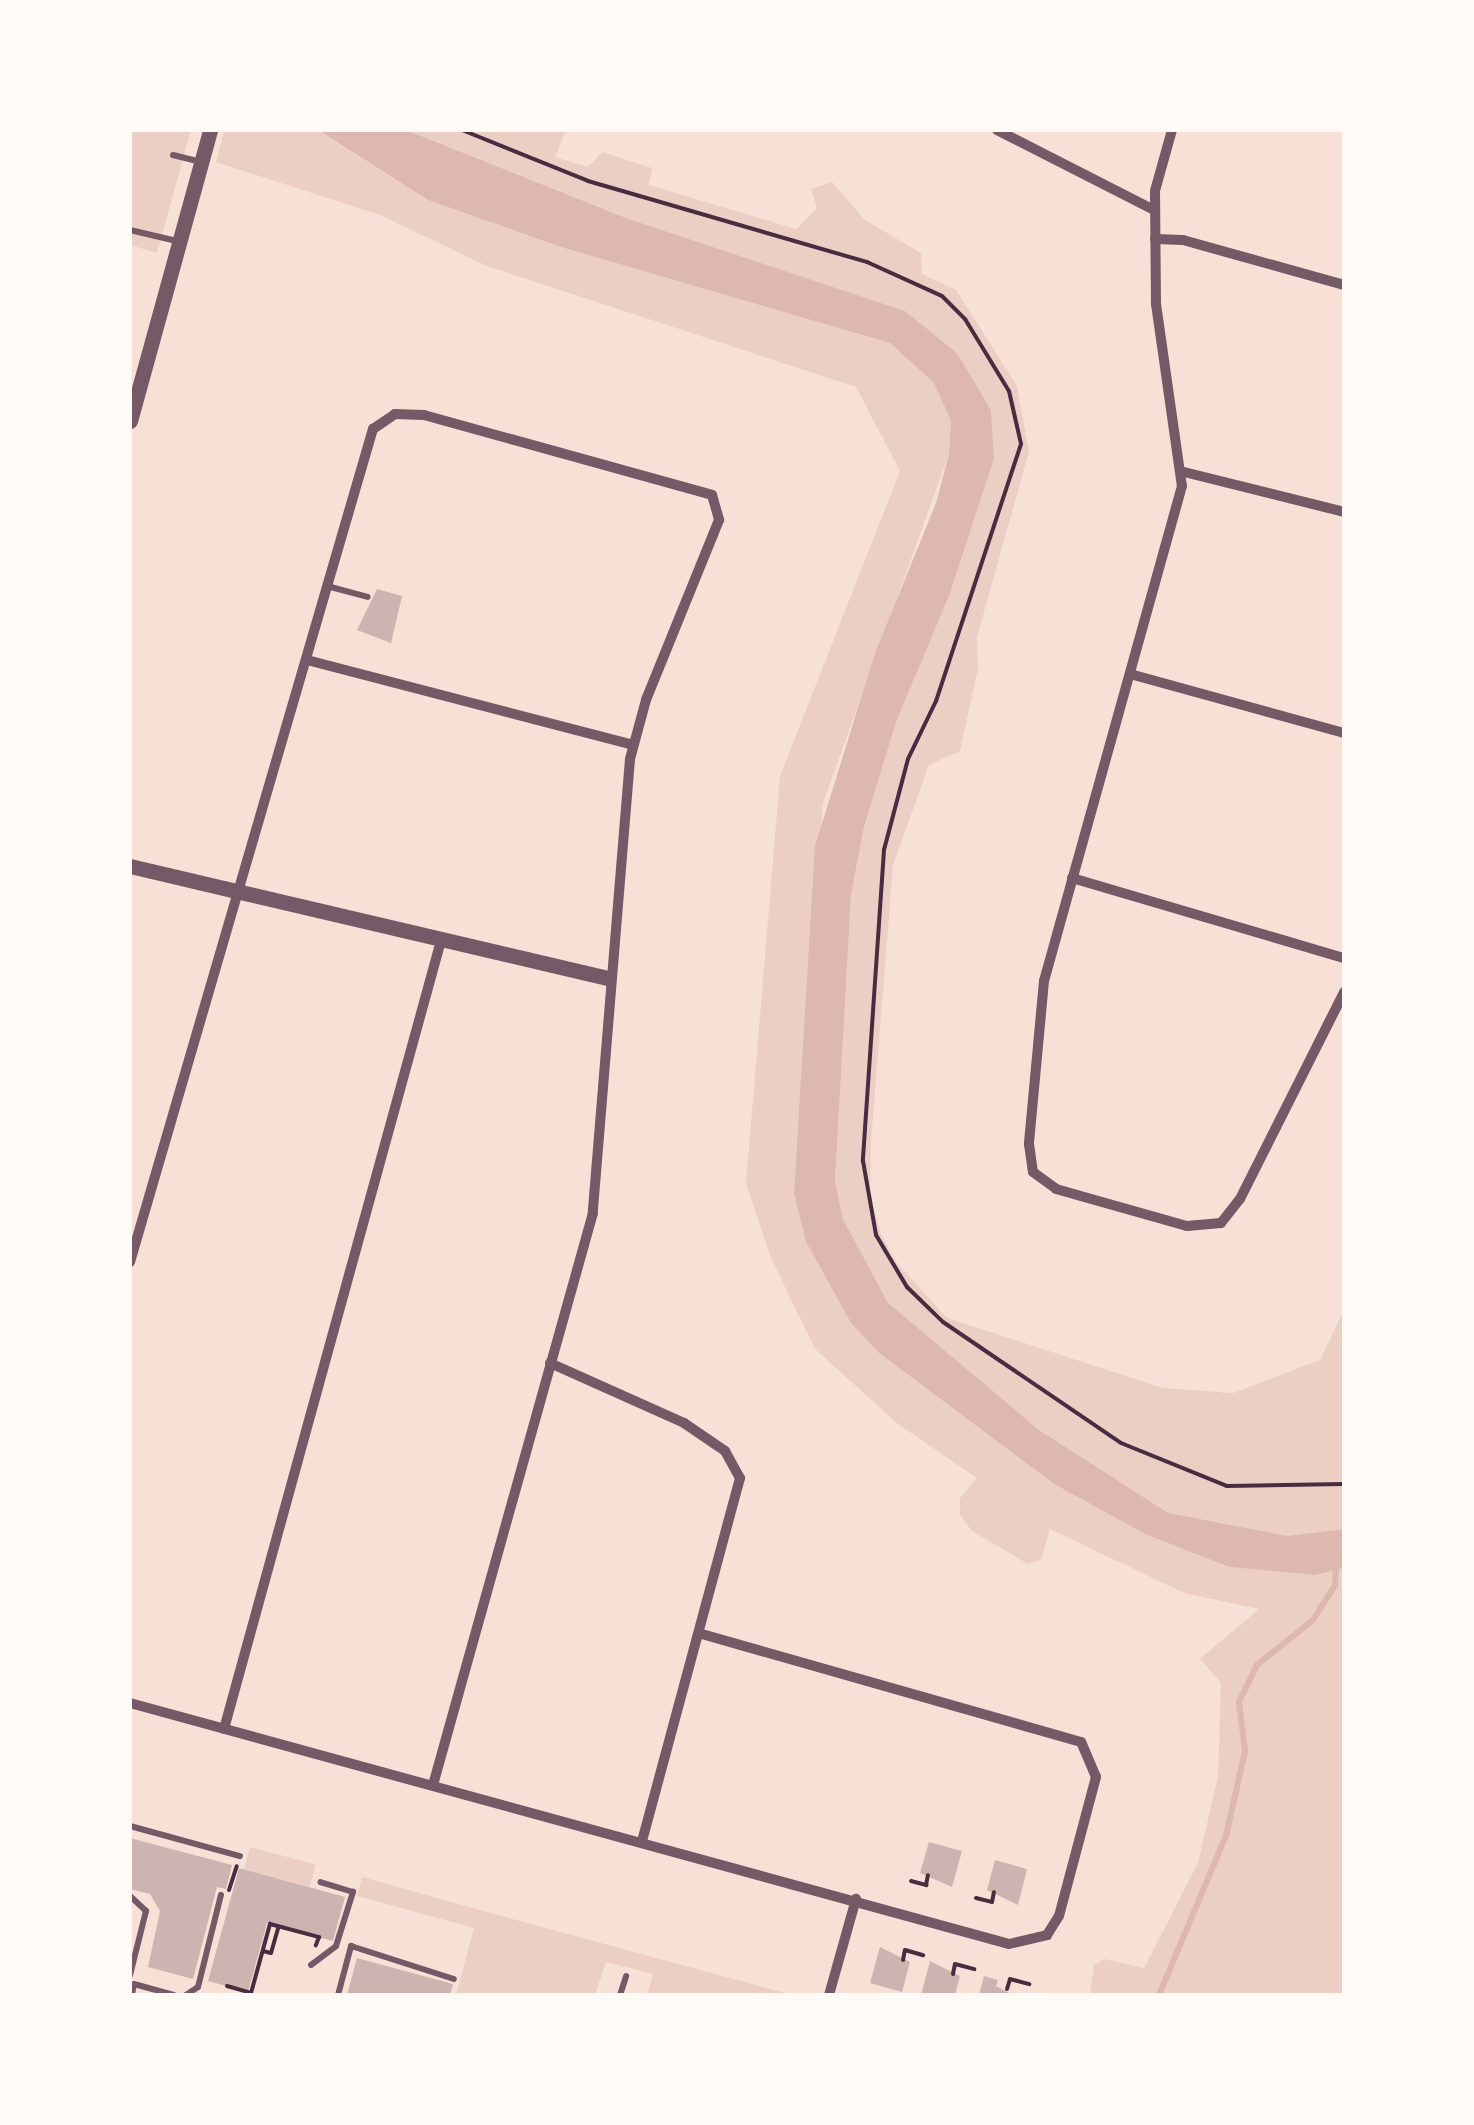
<!DOCTYPE html>
<style>
body{margin:0}
#map{position:relative;width:1474px;height:2125px;overflow:hidden;background:#f7e1d7;font-family:Manrope,sans-serif}
div>[style]{position:absolute}
.green>*{inset:0;background:#ebcfc5;transform-origin:0 0}
.water>*{inset:0;background:#dcb8b0}
.stream>*{height:6px;margin:-3px;padding:0 3px;transform-origin:3px;border-radius:3px;background:#dcb8b0}
.building>*{inset:0;background:#ccb4b1}
.path>*{height:4px;margin:-2px;padding:0 2px;transform-origin:2px;border-radius:2px;background:#4a2c40}
.service>*{height:6px;margin:-3px;padding:0 3px;transform-origin:3px;border-radius:3px;background:#755966}
.minor>*{height:10px;margin:-5px;padding:0 5px;transform-origin:5px;border-radius:5px;background:#755966}
.tertiary>*{height:15px;margin:-7.5px;padding:0 7.5px;transform-origin:7.5px;border-radius:7.5px;background:#755966}
span{translate:-50% -50%;white-space:nowrap;text-align:center;line-height:1.15;-webkit-text-stroke:8px #fffaf5;paint-order:stroke}
.frame{position:absolute;inset:0;border:132px solid #fffaf5;pointer-events:none}
</style>
<div id="map">
<div class="green">
<i style="clip-path:polygon(130px 130px,191px 130px,157px 253px,130px 245px)"></i>
<i style="clip-path:polygon(224px 130px,317px 130px,428px 200px,561px 247px,890px 343px,934px 383px,951px 421px,949px 454px,823px 803px,794px 1194px,806px 1242px,851px 1323px,879px 1353px,1054px 1484px,1145px 1534px,1229px 1567px,1315px 1575px,1344px 1568px,1344px 1995px,1090px 1995px,1094px 1965px,1105px 1959px,1144px 1968px,1198px 1863px,1218px 1776px,1221px 1683px,1200px 1659px,1259px 1609px,1184px 1593px,1050px 1529px,1041px 1560px,1028px 1564px,972px 1531px,960px 1515px,960px 1498px,977px 1478px,898px 1424px,815px 1349px,771px 1258px,746px 1183px,780px 776px,900px 471px,856px 387px,487px 266px,380px 215px,216px 162px)"></i>
<i style="clip-path:polygon(406px 130px,566px 130px,555px 157px,588px 167px,602px 152px,652px 168px,649px 185px,796px 229px,817px 208px,811px 189px,832px 182px,865px 220px,921px 253px,922px 274px,956px 290px,1017px 386px,1029px 452px,977px 637px,978px 669px,960px 751px,929px 765px,893px 865px,871px 1142px,870px 1195px,881px 1234px,896px 1262px,947px 1318px,1163px 1388px,1233px 1393px,1320px 1360px,1344px 1310px,1344px 1529px,1287px 1536px,1213px 1525px,1168px 1513px,1124px 1486px,1039px 1430px,932px 1346px,888px 1303px,843px 1219px,835px 1181px,851px 895px,864px 827px,896px 722px,949px 596px,994px 459px,991px 410px,957px 353px,905px 311px,626px 218px)"></i>
<i style="left:250px;top:1847px;width:68px;height:23px;rotate:15deg"></i>
<i style="clip-path:polygon(362px 1877px,480px 1910px,792px 1995px,647px 1995px,653px 1974px,606px 1962px,595px 1995px,456px 1995px,474px 1928px,357px 1896px)"></i>
</div>
<div class="water">
<i style="clip-path:polygon(318px 130px,406px 130px,626px 218px,905px 311px,957px 353px,991px 410px,994px 459px,949px 596px,896px 722px,864px 827px,851px 895px,835px 1181px,843px 1219px,888px 1303px,1039px 1430px,1168px 1513px,1287px 1536px,1344px 1529px,1344px 1568px,1315px 1575px,1229px 1567px,1145px 1534px,1054px 1484px,879px 1353px,851px 1323px,806px 1242px,794px 1194px,815px 846px,875px 653px,936px 503px,949px 454px,951px 421px,934px 383px,890px 343px,561px 247px,428px 200px)"></i>
</div>
<div class="stream">
<i style="left:1159px;top:1995px;width:173px;rotate:-67.2deg"></i>
<i style="left:1226px;top:1836px;width:87px;rotate:-77.4deg"></i>
<i style="left:1245px;top:1751px;width:49px;rotate:-97deg"></i>
<i style="left:1239px;top:1702px;width:41px;rotate:-64.1deg"></i>
<i style="left:1257px;top:1665px;width:72px;rotate:-38.8deg"></i>
<i style="left:1313px;top:1620px;width:41px;rotate:-57.8deg"></i>
<i style="left:1335px;top:1585px;width:19px;rotate:-87deg"></i>
</div>
<div class="building">
<i style="clip-path:polygon(377px 589px,402px 596px,391px 643px,357px 630px)"></i>
<i style="clip-path:polygon(130px 1838px,232px 1865px,226px 1889px,217px 1887px,193px 1979px,148px 1967px,160px 1911px,150px 1894px,130px 1889px)"></i>
<i style="clip-path:polygon(929px 1842px,962px 1851px,952px 1887px,920px 1873px)"></i>
<i style="clip-path:polygon(995px 1860px,1027px 1869px,1018px 1905px,987px 1890px)"></i>
<i style="clip-path:polygon(239px 1868px,345px 1897px,333px 1941px,267px 1923px,248px 1992px,208px 1981px)"></i>
<i style="clip-path:polygon(880px 1947px,910px 1962px,902px 1992px,870px 1983px)"></i>
<i style="clip-path:polygon(357px 1958px,453px 1984px,450px 1995px,347px 1995px)"></i>
<i style="clip-path:polygon(930px 1961px,960px 1976px,955px 1995px,921px 1995px)"></i>
<i style="clip-path:polygon(984px 1976px,998px 1980px,996px 1986px,1013px 1995px,979px 1995px)"></i>
</div>
<div class="path">
<i style="left:462px;top:130px;width:136px;rotate:22deg"></i>
<i style="left:588px;top:181px;width:291px;rotate:16.2deg"></i>
<i style="left:867px;top:262px;width:82px;rotate:24.4deg"></i>
<i style="left:942px;top:296px;width:33px;rotate:45deg"></i>
<i style="left:965px;top:319px;width:84px;rotate:58.6deg"></i>
<i style="left:1009px;top:391px;width:54px;rotate:77.2deg"></i>
<i style="left:1021px;top:444px;width:271px;rotate:108.3deg"></i>
<i style="left:936px;top:701px;width:64px;rotate:115.8deg"></i>
<i style="left:908px;top:759px;width:94px;rotate:104.8deg"></i>
<i style="left:884px;top:850px;width:312px;rotate:93.9deg"></i>
<i style="left:863px;top:1161px;width:75px;rotate:80deg"></i>
<i style="left:876px;top:1235px;width:61px;rotate:59.2deg"></i>
<i style="left:907px;top:1287px;width:50px;rotate:44.2deg"></i>
<i style="left:943px;top:1322px;width:215px;rotate:34.2deg"></i>
<i style="left:1121px;top:1443px;width:114px;rotate:22.1deg"></i>
<i style="left:1227px;top:1486px;width:117px;rotate:-1deg"></i>
<i style="left:911px;top:1881px;width:16px;rotate:15deg"></i>
<i style="left:926px;top:1885px;width:10px;rotate:-79deg"></i>
<i style="left:229px;top:1890px;width:25px;rotate:-72deg"></i>
<i style="left:976px;top:1898px;width:16px;rotate:14deg"></i>
<i style="left:992px;top:1902px;width:10px;rotate:-79deg"></i>
<i style="left:263px;top:1951px;width:8px;rotate:14deg"></i>
<i style="left:271px;top:1953px;width:26px;rotate:-74deg"></i>
<i style="left:903px;top:1960px;width:10px;rotate:-79deg"></i>
<i style="left:905px;top:1950px;width:19px;rotate:16deg"></i>
<i style="left:953px;top:1974px;width:10px;rotate:-79deg"></i>
<i style="left:955px;top:1964px;width:20px;rotate:15deg"></i>
<i style="left:227px;top:1986px;width:25px;rotate:16deg"></i>
<i style="left:251px;top:1993px;width:72px;rotate:-74.6deg"></i>
<i style="left:270px;top:1924px;width:51px;rotate:14.9deg"></i>
<i style="left:319px;top:1937px;width:9px;rotate:111deg"></i>
<i style="left:1007px;top:1989px;width:10px;rotate:-73deg"></i>
<i style="left:1010px;top:1979px;width:20px;rotate:15deg"></i>
<i style="left:1063px;top:1995px;width:7px"></i>
</div>
<div class="service">
<i style="left:173px;top:155px;width:29px;rotate:14deg"></i>
<i style="left:130px;top:230px;width:48px;rotate:13.2deg"></i>
<i style="left:327px;top:586px;width:42px;rotate:15deg"></i>
<i style="left:130px;top:1826px;width:114px;rotate:15.3deg"></i>
<i style="left:130px;top:1896px;width:22px;rotate:43deg"></i>
<i style="left:146px;top:1911px;width:66px;rotate:104deg"></i>
<i style="left:311px;top:1965px;width:31px;rotate:-37deg"></i>
<i style="left:336px;top:1946px;width:57px;rotate:-72.5deg"></i>
<i style="left:353px;top:1892px;width:34px;rotate:-163deg"></i>
<i style="left:132px;top:1995px;width:11px;rotate:-80deg"></i>
<i style="left:134px;top:1984px;width:41px;rotate:15.4deg"></i>
<i style="left:186px;top:1995px;width:14px;rotate:-34deg"></i>
<i style="left:198px;top:1987px;width:95px;rotate:-76deg"></i>
<i style="left:338px;top:1995px;width:51px;rotate:-75.1deg"></i>
<i style="left:351px;top:1946px;width:108px;rotate:17.8deg"></i>
<i style="left:620px;top:1995px;width:20px;rotate:-72deg"></i>
</div>
<div class="minor">
<i style="left:997px;top:130px;width:176px;rotate:27deg"></i>
<i style="left:1172px;top:130px;width:63px;rotate:105.6deg"></i>
<i style="left:1155px;top:191px;width:113px;rotate:89.5deg"></i>
<i style="left:1156px;top:304px;width:184px;rotate:81.9deg"></i>
<i style="left:1182px;top:486px;width:514px;rotate:105.58deg"></i>
<i style="left:1044px;top:981px;width:164px;rotate:95.3deg"></i>
<i style="left:1029px;top:1144px;width:28px;rotate:82deg"></i>
<i style="left:1033px;top:1172px;width:29px;rotate:36deg"></i>
<i style="left:1056px;top:1189px;width:136px;rotate:15.8deg"></i>
<i style="left:1187px;top:1226px;width:34px;rotate:-5deg"></i>
<i style="left:1221px;top:1223px;width:31px;rotate:-52deg"></i>
<i style="left:1240px;top:1199px;width:232px;rotate:-63.3deg"></i>
<i style="left:1155px;top:239px;width:28px;rotate:2deg"></i>
<i style="left:1183px;top:240px;width:167px;rotate:15.6deg"></i>
<i style="left:1184px;top:472px;width:165px;rotate:14deg"></i>
<i style="left:307px;top:660px;width:337px;rotate:14.6deg"></i>
<i style="left:1130px;top:674px;width:222px;rotate:15.4deg"></i>
<i style="left:1072px;top:878px;width:284px;rotate:16.4deg"></i>
<i style="left:130px;top:1262px;width:868px;rotate:-73.74deg"></i>
<i style="left:373px;top:429px;width:27px;rotate:-34deg"></i>
<i style="left:395px;top:414px;width:29px;rotate:2deg"></i>
<i style="left:424px;top:415px;width:299px;rotate:15.5deg"></i>
<i style="left:712px;top:495px;width:26px;rotate:74deg"></i>
<i style="left:719px;top:520px;width:194px;rotate:112.1deg"></i>
<i style="left:646px;top:700px;width:61px;rotate:105.2deg"></i>
<i style="left:630px;top:759px;width:456px;rotate:94.7deg"></i>
<i style="left:593px;top:1213px;width:594px;rotate:105.63deg"></i>
<i style="left:550px;top:1363px;width:147px;rotate:24.1deg"></i>
<i style="left:684px;top:1423px;width:50px;rotate:34.3deg"></i>
<i style="left:725px;top:1451px;width:31px;rotate:61deg"></i>
<i style="left:740px;top:1478px;width:377px;rotate:105.1deg"></i>
<i style="left:130px;top:1703px;width:911px;rotate:15.33deg"></i>
<i style="left:1009px;top:1944px;width:39px;rotate:-13deg"></i>
<i style="left:1047px;top:1935px;width:22px;rotate:-58deg"></i>
<i style="left:1059px;top:1916px;width:144px;rotate:-75.1deg"></i>
<i style="left:1096px;top:1777px;width:38px;rotate:-113deg"></i>
<i style="left:1081px;top:1742px;width:397px;rotate:-164.1deg"></i>
<i style="left:224px;top:1729px;width:821px;rotate:-74.61deg"></i>
<i style="left:829px;top:1995px;width:100px;rotate:-74.3deg"></i>
</div>
<div class="tertiary">
<i style="left:130px;top:421px;width:302px;rotate:-74.6deg"></i>
<i style="left:130px;top:866px;width:491px;rotate:13.2deg"></i>
</div>
<div class="frame"></div>
</div>
